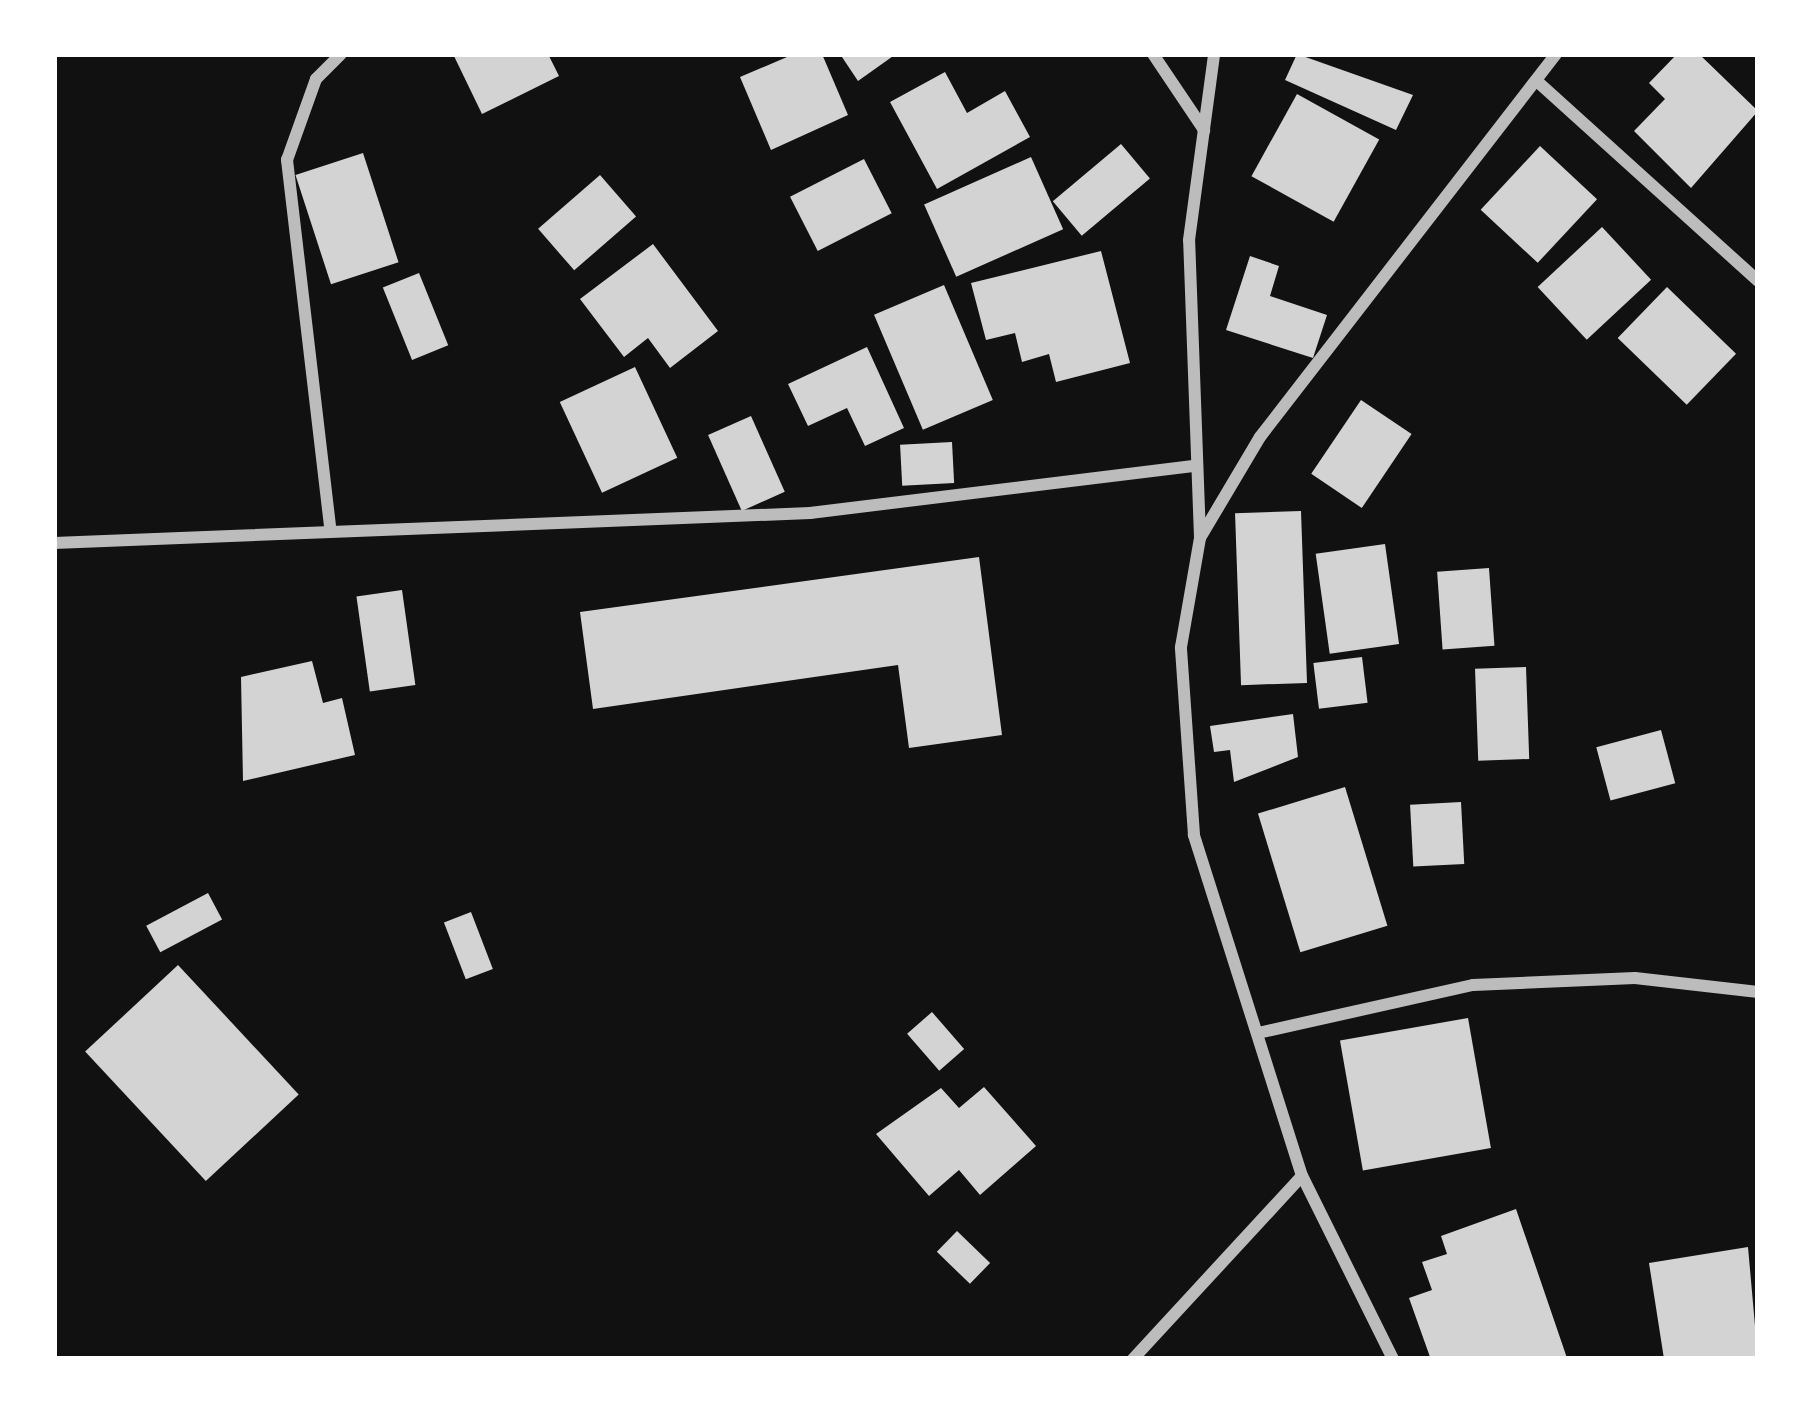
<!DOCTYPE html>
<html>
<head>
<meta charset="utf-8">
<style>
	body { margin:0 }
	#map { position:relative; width:1812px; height:1413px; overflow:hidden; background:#111; font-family:Bitter,serif }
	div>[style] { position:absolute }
	.building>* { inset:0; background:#d3d3d3; transform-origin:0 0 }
	.minor>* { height:12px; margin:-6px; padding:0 6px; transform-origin:6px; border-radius:6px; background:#bcbcbc }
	span { translate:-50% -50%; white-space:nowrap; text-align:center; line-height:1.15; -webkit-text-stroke:12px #fff; paint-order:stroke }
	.frame { position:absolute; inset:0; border:57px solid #fff; pointer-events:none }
</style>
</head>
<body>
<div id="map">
	<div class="building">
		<div style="clip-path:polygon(453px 54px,548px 54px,559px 76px,482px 114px)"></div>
		<div style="clip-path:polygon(794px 54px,822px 54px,848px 115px,771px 150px,740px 77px)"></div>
		<div style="clip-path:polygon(840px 54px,896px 54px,858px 81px)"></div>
		<div style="clip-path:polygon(1297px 54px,1413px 95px,1396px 130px,1285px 80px)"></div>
		<div style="clip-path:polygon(1677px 54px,1699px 54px,1758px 111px,1691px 188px,1634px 131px,1665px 99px,1649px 83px)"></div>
		<div style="clip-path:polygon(945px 72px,967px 113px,1005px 91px,1030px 137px,937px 189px,890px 102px)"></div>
		<div style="left:1297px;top:94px;width:94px;height:94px;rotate:29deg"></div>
		<div style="left:1121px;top:144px;width:45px;height:89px;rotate:50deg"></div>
		<div style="left:1540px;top:146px;width:78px;height:87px;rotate:43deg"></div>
		<div style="left:363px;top:153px;width:115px;height:71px;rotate:72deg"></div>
		<div style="left:1031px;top:157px;width:79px;height:117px;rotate:66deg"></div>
		<div style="left:864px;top:159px;width:61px;height:83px;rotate:63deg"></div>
		<div style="left:600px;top:175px;width:55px;height:82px;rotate:49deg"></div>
		<div style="left:1602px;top:227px;width:72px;height:88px;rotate:47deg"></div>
		<div style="clip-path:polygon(653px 244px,718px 331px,670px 368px,648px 338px,624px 357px,580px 299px)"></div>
		<div style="clip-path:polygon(1101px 251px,1130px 363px,1056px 382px,1049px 354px,1022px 362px,1015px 333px,986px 340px,971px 283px)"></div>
		<div style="clip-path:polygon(1250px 256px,1279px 266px,1270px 296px,1327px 315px,1313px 358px,1226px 330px)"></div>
		<div style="left:419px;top:273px;width:78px;height:39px;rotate:68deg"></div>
		<div style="left:944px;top:285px;width:125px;height:76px;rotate:67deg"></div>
		<div style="left:1667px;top:287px;width:96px;height:71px;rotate:44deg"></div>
		<div style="clip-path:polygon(867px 347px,904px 428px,865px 446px,847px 408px,808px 426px,788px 384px)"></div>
		<div style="left:635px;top:367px;width:100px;height:83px;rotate:65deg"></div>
		<div style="left:1361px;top:400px;width:61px;height:89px;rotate:34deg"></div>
		<div style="left:751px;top:416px;width:83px;height:47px;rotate:66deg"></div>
		<div style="left:952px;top:442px;width:41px;height:52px;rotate:87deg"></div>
		<div style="left:1301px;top:511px;width:172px;height:66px;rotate:88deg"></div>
		<div style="left:1385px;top:544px;width:101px;height:70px;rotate:82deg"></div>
		<div style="clip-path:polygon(979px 557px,1002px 735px,909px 748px,898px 665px,593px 709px,580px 612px)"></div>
		<div style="left:1489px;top:568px;width:78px;height:52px;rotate:86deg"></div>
		<div style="left:402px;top:590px;width:96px;height:46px;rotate:82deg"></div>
		<div style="left:1362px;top:657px;width:46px;height:49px;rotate:83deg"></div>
		<div style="clip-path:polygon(312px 661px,323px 703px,342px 698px,355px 755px,243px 781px,241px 677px)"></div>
		<div style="left:1526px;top:667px;width:92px;height:51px;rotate:88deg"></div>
		<div style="clip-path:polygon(1293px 714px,1298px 757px,1234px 782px,1230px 750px,1214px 752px,1210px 726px)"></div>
		<div style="left:1661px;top:730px;width:55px;height:67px;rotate:75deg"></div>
		<div style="left:1345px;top:787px;width:145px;height:91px;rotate:73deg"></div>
		<div style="left:1461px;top:802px;width:62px;height:51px;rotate:87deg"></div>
		<div style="left:208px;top:893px;width:30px;height:70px;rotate:62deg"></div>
		<div style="left:471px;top:912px;width:61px;height:29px;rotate:69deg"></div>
		<div style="left:178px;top:965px;width:177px;height:127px;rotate:47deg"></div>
		<div style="left:932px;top:1012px;width:49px;height:33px;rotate:49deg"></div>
		<div style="left:1468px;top:1018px;width:132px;height:130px;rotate:80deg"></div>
		<div style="clip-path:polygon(984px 1087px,1036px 1146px,980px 1195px,959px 1170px,929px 1196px,876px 1134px,941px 1088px,959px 1108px)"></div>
		<div style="clip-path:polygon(1516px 1209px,1567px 1358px,1430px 1357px,1409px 1298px,1432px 1290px,1422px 1262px,1447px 1254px,1441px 1236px)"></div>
		<div style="left:957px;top:1231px;width:46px;height:29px;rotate:44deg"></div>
		<div style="clip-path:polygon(1748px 1247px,1758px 1359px,1664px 1359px,1649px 1263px)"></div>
	</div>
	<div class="minor">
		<div style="left:1153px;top:54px;width:92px;rotate:56.1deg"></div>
		<div style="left:1539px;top:83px;width:295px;rotate:42.1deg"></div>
		<div style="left:330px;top:526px;width:369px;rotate:-96.7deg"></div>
		<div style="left:287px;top:160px;width:86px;rotate:-70.3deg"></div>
		<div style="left:316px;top:79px;width:35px;rotate:-45deg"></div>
		<div style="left:1200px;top:537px;width:297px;rotate:-92.1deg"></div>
		<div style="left:1189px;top:240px;width:188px;rotate:-82.3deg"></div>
		<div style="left:54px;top:543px;width:757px;rotate:-2.27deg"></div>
		<div style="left:810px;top:513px;width:386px;rotate:-7deg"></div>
		<div style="left:1258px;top:1033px;width:220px;rotate:-12.6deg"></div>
		<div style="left:1473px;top:985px;width:162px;rotate:-2.5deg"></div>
		<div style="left:1635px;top:978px;width:124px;rotate:6.5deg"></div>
		<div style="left:1133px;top:1359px;width:249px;rotate:-47.3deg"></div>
		<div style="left:1393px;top:1359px;width:204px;rotate:-116.4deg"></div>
		<div style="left:1302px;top:1176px;width:358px;rotate:-107.6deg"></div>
		<div style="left:1194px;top:835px;width:188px;rotate:-94deg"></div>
		<div style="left:1181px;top:647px;width:111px;rotate:-80.1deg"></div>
		<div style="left:1200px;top:538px;width:117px;rotate:-59.3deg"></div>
		<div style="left:1260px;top:437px;width:484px;rotate:-52.3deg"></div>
	</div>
	<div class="frame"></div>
</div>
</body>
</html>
